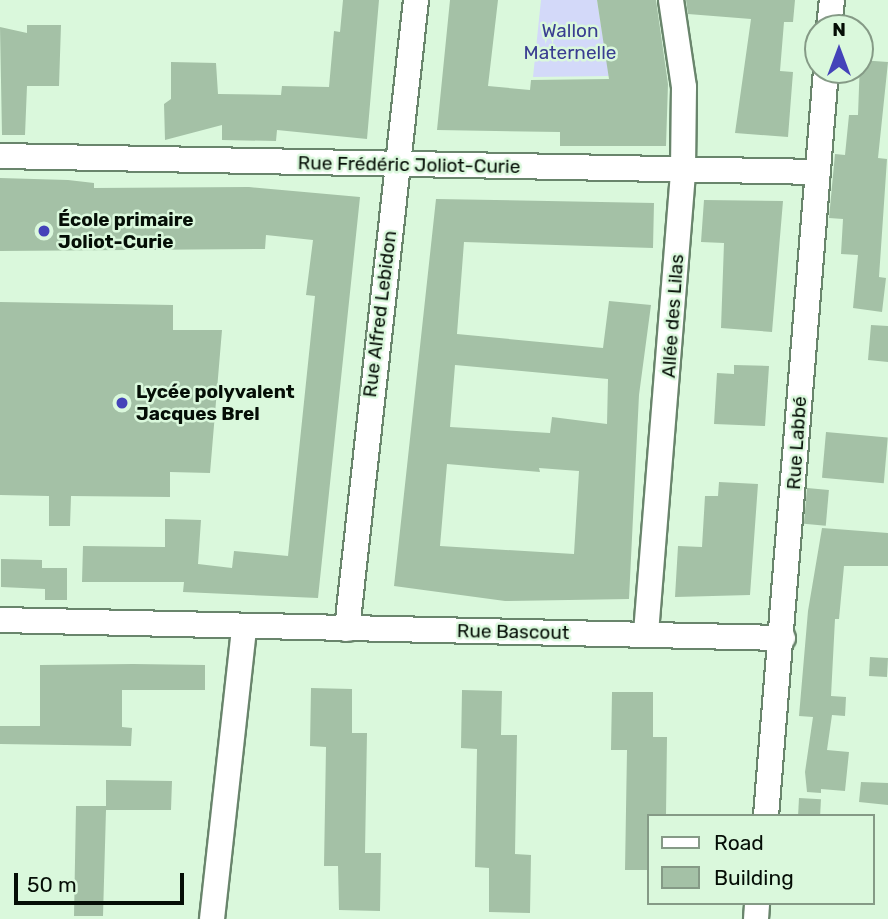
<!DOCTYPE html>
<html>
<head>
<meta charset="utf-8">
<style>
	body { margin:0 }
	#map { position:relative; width:888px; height:919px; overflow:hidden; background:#daf8dc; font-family:Rubik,sans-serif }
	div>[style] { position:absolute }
	.green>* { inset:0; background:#d3d9f9 }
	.building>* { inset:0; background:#a4c1a6; transform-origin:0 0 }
	.roads { filter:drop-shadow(2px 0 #69856c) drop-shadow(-2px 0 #69856c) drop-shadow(0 2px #69856c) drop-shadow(0 -2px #69856c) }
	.street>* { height:24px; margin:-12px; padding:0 12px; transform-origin:12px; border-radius:12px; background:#fff }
	.dots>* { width:19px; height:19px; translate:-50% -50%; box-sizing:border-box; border:4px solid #daf8dc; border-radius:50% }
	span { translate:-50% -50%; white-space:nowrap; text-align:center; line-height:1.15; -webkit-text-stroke:5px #daf8dc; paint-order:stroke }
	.park-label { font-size:19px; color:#393d91 }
	.street-label { font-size:19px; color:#050e06 }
	.poi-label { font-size:19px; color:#050e06; font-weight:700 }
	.left { translate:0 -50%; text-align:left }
	.legend { position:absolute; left:647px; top:814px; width:228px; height:91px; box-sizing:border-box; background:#daf8dc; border:2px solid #859a86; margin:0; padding:9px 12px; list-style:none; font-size:21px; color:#050e06 }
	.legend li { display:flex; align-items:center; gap:14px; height:35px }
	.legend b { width:35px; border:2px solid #859a86 }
	.north { position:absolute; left:804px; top:14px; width:70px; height:70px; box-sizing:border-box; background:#daf8dc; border:2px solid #859a86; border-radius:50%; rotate:0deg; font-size:19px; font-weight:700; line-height:28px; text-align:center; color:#050e06 }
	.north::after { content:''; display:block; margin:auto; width:24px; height:32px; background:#4443b9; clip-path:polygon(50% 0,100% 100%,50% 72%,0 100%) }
	.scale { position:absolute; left:14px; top:873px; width:170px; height:32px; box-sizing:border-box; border:4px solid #050e06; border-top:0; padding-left:9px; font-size:21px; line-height:24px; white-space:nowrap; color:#050e06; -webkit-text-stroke:5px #daf8dc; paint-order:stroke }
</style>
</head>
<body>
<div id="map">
	<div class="green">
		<div style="clip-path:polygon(541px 0,597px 0,609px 76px,533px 77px)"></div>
	</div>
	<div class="building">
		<div style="clip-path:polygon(343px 0,379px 0,367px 139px,277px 130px,276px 141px,222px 140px,222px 125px,165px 140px,164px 104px,171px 99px,171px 62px,216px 63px,218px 94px,281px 95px,282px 86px,329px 87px,334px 31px,340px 32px)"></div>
		<div style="clip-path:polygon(450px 0,498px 0,488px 86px,530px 90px,531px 80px,609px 79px,597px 0,656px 0,668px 84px,666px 146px,560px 146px,560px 132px,437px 130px)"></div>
		<div style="clip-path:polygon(686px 0,795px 0,793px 22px,784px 22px,780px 71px,793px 72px,788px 137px,735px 133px,751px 19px,688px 14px)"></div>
		<div style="clip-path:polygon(27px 25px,61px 25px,59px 86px,27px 86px,25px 135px,2px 135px,0 27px,27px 33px)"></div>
		<div style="clip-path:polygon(860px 60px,888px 62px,878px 158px,887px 159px,879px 277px,886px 278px,882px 312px,853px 308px,858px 255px,841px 254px,843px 219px,829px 218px,835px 154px,845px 155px,849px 115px,858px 115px)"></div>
		<div style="clip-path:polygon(0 178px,68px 180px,94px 183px,94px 188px,249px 187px,360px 197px,318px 598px,183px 592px,184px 582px,82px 582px,83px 546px,165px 547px,165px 519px,201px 520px,198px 564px,232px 568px,234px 551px,288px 556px,315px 296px,306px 295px,313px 240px,266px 235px,265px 249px,0 251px)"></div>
		<div style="clip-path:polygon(evenodd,436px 199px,654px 203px,653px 248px,464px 242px,457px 334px,603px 348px,609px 301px,651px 305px,639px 395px,629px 599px,505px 601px,394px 586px,436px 199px,455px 365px,608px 379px,607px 424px,552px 417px,550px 433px,450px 427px,455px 365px,436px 199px,447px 464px,540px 472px,539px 468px,579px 471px,574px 554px,440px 546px,447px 464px)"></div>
		<div style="clip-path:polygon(704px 200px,783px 201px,772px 332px,721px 328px,724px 243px,701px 242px)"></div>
		<div style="clip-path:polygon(0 302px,173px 305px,173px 330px,222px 330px,210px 473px,170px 472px,170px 497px,71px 496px,70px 526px,49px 526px,49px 496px,0 495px)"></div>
		<div style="clip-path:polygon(871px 325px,888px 326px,888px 362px,868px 360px)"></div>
		<div style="clip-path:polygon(734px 365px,769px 366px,765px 426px,714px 424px,717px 373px,734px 374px)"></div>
		<div style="left:826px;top:432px;width:62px;height:46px;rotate:5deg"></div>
		<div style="clip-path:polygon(719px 482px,758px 484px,750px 595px,675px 597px,678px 546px,702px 547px,705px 496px,718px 496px)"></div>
		<div style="left:807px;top:488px;width:22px;height:36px;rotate:5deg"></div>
		<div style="clip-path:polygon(822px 528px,888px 533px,888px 566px,844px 566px,839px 619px,835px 619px,831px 696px,846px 697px,845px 716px,832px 715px,827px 750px,849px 752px,845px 791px,821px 789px,821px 793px,807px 792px,805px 772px,813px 717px,799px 716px,808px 611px)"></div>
		<div style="clip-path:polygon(1px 559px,42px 560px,42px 568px,67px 568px,67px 600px,45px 600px,45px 589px,1px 587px)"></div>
		<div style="left:870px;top:657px;width:18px;height:19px;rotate:3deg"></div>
		<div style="clip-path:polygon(133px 664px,205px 665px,205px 690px,122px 690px,122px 727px,132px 728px,131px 746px,0 744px,0 726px,40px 726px,40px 665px)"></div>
		<div style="clip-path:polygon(311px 688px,352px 689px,352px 733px,367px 733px,365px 853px,381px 853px,380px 911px,339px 910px,338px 866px,324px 866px,326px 747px,310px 746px)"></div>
		<div style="clip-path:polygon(462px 690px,502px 691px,501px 735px,517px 735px,515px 854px,531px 855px,530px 913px,489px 912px,489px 868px,475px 867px,477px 749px,461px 748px)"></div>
		<div style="clip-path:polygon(612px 692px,653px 692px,653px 737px,667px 737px,666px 816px,648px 816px,648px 870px,625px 870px,627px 750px,611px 750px)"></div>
		<div style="clip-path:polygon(106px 780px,172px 781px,171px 810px,106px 810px,103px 916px,74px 916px,76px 806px,106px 806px)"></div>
		<div style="clip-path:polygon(861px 782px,888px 783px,888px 805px,859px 802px)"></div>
		<div style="left:799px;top:798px;width:22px;height:18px;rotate:3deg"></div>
	</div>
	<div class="roads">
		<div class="street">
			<div style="left:829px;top:28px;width:28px;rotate:-84deg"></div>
			<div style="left:0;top:156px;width:818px;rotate:1.12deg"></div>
			<div style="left:0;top:620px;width:783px;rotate:1.32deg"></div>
			<div style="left:347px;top:629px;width:633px;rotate:-83.74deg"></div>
			<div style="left:646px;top:633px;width:465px;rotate:-85.4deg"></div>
			<div style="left:683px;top:169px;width:82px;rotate:-89.3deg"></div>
			<div style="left:684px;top:87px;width:88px;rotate:-98.5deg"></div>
			<div style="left:766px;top:816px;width:748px;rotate:-85.4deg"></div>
			<div style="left:212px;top:919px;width:293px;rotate:-83.7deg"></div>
			<div style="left:756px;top:919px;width:16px;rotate:-86deg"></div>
		</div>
	</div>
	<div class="dots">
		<div style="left:44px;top:231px;background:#4443b9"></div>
		<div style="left:122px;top:403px;background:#4443b9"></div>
	</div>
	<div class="park-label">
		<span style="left:570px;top:42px">Wallon<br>Maternelle</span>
	</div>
	<div class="street-label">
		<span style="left:409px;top:165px;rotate:1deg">Rue Frédéric Joliot-Curie</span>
		<span style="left:380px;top:314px;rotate:-83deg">Rue Alfred Lebidon</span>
		<span style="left:673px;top:316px;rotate:-86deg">Allée des Lilas</span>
		<span style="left:797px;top:443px;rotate:-86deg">Rue Labbé</span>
		<span style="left:513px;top:632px;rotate:1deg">Rue Bascout</span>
	</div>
	<div class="poi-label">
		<span class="left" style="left:58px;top:231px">École primaire<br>Joliot-Curie</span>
		<span class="left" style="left:136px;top:403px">Lycée polyvalent<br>Jacques Brel</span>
	</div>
	<ul class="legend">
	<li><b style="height:9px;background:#fff"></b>Road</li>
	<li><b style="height:19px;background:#a4c1a6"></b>Building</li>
	</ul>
	<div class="north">N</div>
	<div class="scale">50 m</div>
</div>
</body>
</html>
